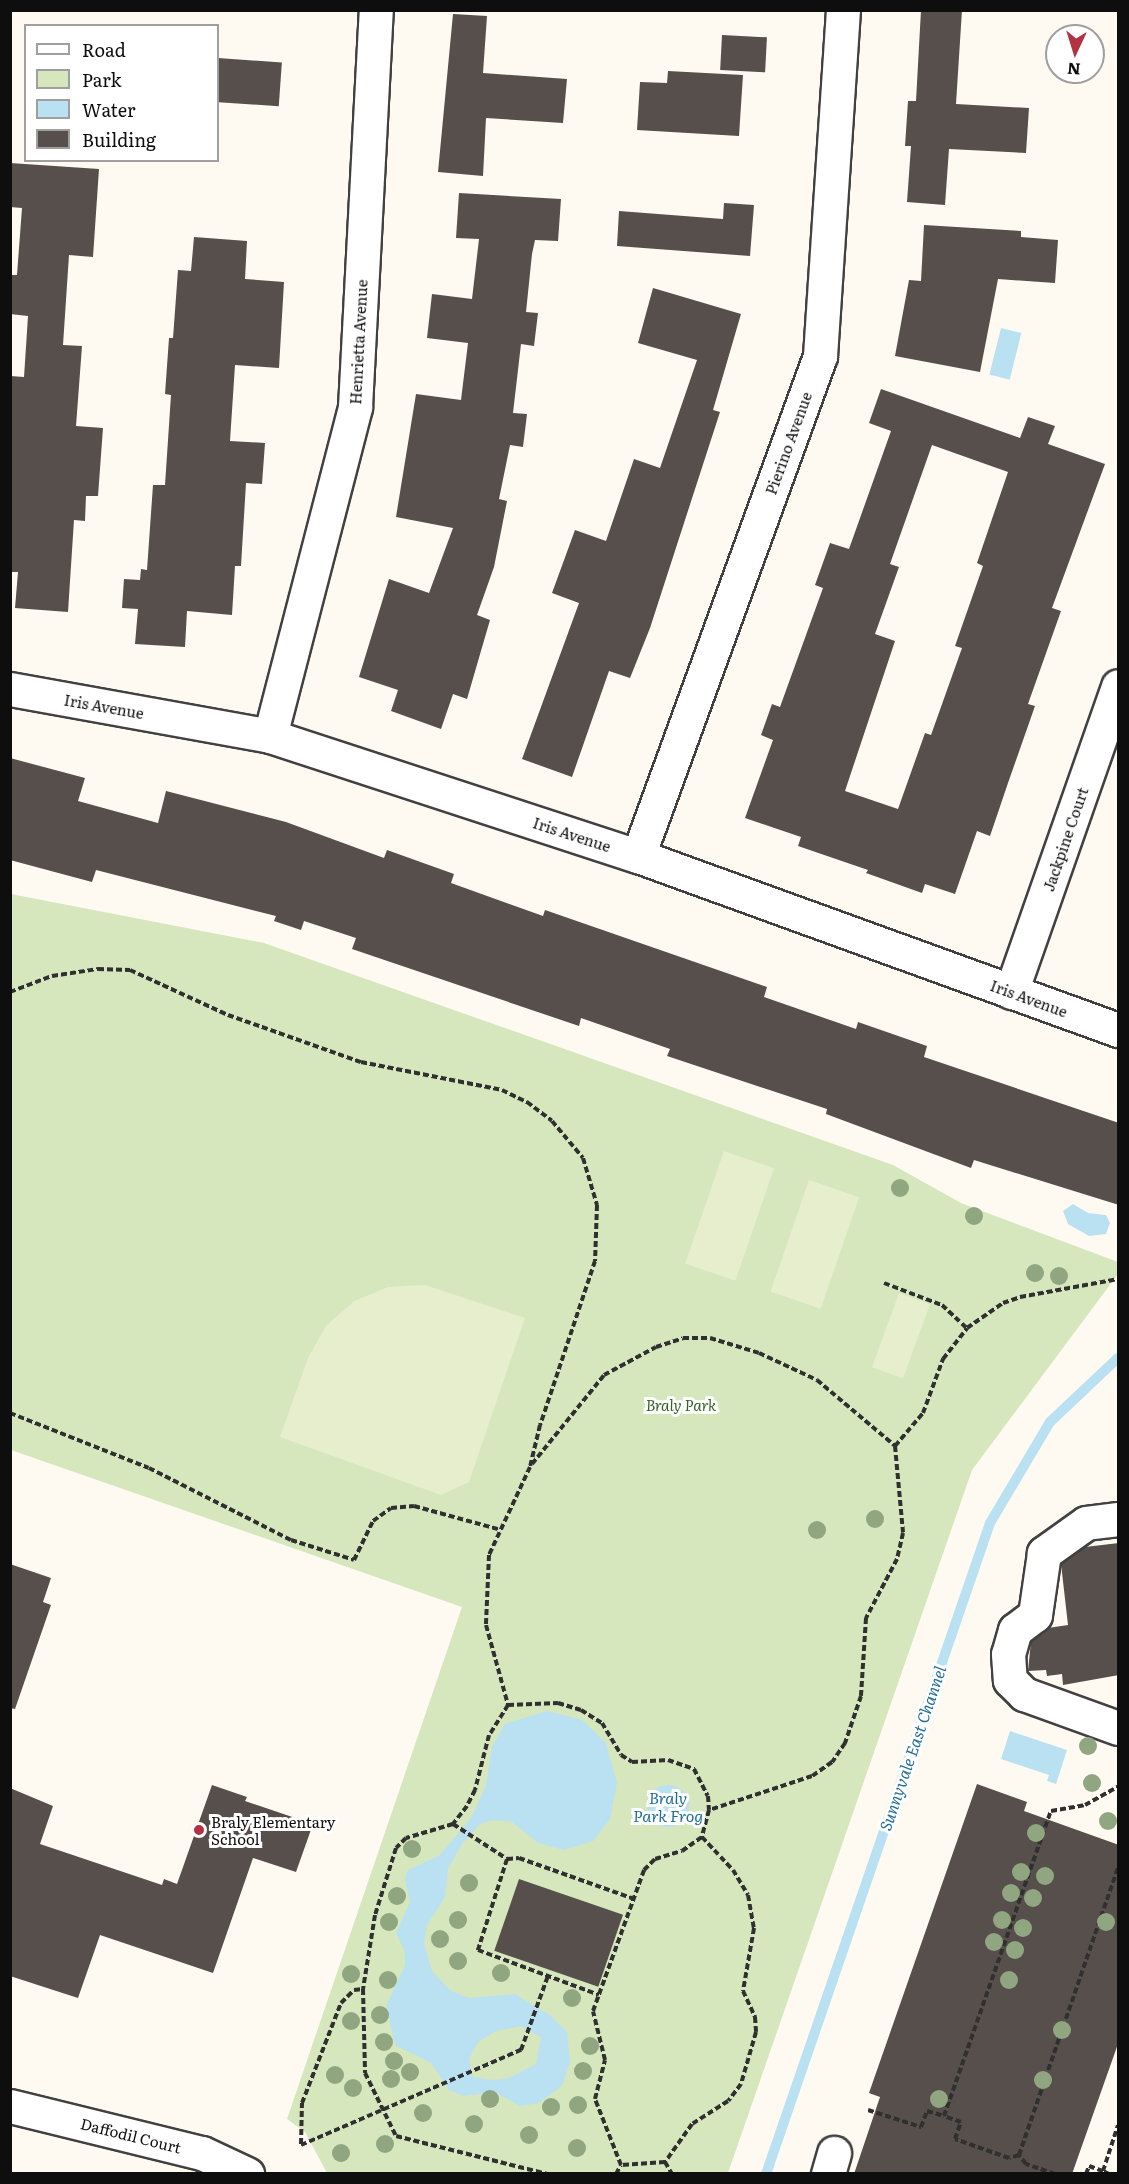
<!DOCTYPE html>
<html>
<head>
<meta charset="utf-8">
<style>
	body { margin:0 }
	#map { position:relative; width:1129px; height:2184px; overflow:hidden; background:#fefaf1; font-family:Literata,serif }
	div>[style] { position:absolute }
	.green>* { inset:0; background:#d6e6bd }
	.pitch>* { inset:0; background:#e6eece; transform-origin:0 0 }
	.water>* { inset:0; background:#bae1f1; transform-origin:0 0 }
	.round { border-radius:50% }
	.stream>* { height:10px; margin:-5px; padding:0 5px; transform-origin:5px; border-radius:5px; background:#bae1f1 }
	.building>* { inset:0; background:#564f4c; transform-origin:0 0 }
	.path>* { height:4px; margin-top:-2px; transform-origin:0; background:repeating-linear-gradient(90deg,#303030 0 6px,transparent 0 9px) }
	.roads { filter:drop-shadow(2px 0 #414141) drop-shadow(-2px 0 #414141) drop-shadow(0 2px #414141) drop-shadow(0 -2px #414141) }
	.minor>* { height:33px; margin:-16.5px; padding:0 16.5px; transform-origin:16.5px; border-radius:16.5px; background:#fff }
	.trees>* { width:18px; height:18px; margin:-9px; border-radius:50%; background:#90a680 }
	.dots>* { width:16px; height:16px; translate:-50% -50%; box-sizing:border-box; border:3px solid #fff; border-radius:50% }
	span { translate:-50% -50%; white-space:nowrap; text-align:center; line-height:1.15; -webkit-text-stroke:6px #fff; paint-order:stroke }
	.street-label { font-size:15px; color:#0e0e0e }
	.park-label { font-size:15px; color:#366124; font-style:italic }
	.poi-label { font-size:15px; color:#0e0e0e }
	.left { translate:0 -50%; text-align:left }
	.water-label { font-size:16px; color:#226e96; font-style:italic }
	.frame { position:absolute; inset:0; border:12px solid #0e0e0e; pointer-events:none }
	.legend { position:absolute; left:24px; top:24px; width:195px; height:138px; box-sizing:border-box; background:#fff; border:2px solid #9f9f9f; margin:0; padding:8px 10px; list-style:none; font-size:18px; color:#0e0e0e }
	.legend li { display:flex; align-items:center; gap:12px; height:30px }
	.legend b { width:30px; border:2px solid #9f9f9f }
	.north { position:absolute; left:1045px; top:24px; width:60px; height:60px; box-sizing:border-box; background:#fff; border:2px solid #9f9f9f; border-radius:50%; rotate:184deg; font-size:16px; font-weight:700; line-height:24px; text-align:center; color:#0e0e0e }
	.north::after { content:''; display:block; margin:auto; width:21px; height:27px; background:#b23244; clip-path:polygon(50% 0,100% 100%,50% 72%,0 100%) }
</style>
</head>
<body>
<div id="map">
	<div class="green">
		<div style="clip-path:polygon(11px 894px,264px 943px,893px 1165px,961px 1203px,1118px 1262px,1118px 1274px,972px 1470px,728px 2173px,327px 2173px,305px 2132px,287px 2119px,462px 1607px,11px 1450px)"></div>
	</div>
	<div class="pitch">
		<div style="left:724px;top:1151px;width:53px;height:119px;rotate:19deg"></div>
		<div style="left:809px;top:1180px;width:53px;height:118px;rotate:19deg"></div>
		<div style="clip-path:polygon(425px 1285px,525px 1318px,469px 1482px,441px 1495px,280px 1437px,308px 1358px,326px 1326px,354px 1301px,388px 1287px)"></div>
		<div style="left:899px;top:1293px;width:33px;height:79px;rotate:20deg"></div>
	</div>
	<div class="water">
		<div style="left:1001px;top:328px;width:21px;height:48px;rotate:14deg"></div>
		<div style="clip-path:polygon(1073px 1204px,1088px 1213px,1106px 1215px,1110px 1223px,1106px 1234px,1089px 1236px,1068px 1224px,1063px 1211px)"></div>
		<div style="clip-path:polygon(evenodd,547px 1711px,582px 1720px,606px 1743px,617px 1783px,610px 1819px,593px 1841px,564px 1850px,538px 1843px,512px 1822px,492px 1820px,479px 1825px,462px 1844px,448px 1869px,445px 1897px,427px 1925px,424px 1943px,432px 1971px,451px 1991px,469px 1998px,515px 1994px,551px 2016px,567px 2032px,570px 2062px,562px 2086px,539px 2103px,520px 2106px,494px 2092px,464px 2096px,449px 2090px,431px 2063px,395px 2045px,386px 2006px,405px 1965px,405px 1952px,396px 1933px,410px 1902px,405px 1878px,408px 1870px,440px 1855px,471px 1818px,486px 1785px,492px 1747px,505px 1724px,547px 1711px,521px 2026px,541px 2037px,536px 2064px,509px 2078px,492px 2080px,473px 2077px,469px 2059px,478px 2042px,496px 2031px,521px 2026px)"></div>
		<div style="clip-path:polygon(1010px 1731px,1067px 1750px,1056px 1784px,1047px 1781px,1049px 1775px,1001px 1759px)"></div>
		<div class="round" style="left:647px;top:1785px;width:42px;height:42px"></div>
	</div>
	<div class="stream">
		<div style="left:766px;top:2174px;width:688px;rotate:-71.01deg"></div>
		<div style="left:990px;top:1523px;width:117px;rotate:-59.3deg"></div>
		<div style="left:1050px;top:1422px;width:93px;rotate:-43.3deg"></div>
	</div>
	<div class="building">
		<div style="clip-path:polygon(921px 10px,962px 10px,956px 104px,1029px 108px,1026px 153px,949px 149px,945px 205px,907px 202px,911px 146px,905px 146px,908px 101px,916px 101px)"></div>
		<div style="clip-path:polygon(453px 14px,487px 16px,483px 73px,567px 79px,563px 123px,486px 118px,483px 176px,438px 172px)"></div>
		<div style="left:722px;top:35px;width:45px;height:35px;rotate:3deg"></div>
		<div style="left:218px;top:58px;width:64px;height:44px;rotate:4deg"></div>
		<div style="clip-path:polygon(668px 71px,743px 75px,739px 136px,637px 130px,640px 82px,667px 83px)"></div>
		<div style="clip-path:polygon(10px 163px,99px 169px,93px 257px,69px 255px,63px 345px,82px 346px,76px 426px,103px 428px,98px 496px,86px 496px,85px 521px,74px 520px,68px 612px,15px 608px,18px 572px,10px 572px,10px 376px,24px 377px,28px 316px,10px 314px,10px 275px,17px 275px,22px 208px,10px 207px)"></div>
		<div style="clip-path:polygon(459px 193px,561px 199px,558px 241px,535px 240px,532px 254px,526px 312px,538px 313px,534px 346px,521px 344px,513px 413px,527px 414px,523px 447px,510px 445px,499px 499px,507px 501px,494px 567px,477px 615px,490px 620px,467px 699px,453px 694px,441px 729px,391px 711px,398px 690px,359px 677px,389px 579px,429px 593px,453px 528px,396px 517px,416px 394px,461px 400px,468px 343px,427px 338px,432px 294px,472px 299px,479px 239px,456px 238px)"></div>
		<div style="clip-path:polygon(724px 203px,754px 205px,750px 256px,617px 246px,619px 211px,723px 219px)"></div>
		<div style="clip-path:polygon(924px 225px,1021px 231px,1021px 237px,1058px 240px,1055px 283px,998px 279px,980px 372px,895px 356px,909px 280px,921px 281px)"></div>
		<div style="clip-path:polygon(194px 237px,247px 241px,245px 279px,284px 282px,279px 368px,235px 365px,230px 441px,265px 443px,262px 484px,246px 483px,241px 566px,235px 566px,232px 615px,187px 611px,185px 647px,135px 644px,138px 609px,122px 608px,124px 579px,140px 580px,141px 569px,147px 570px,153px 485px,165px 485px,171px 395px,165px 394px,169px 338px,173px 338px,178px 270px,191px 271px)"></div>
		<div style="clip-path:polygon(653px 288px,741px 314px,713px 410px,720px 412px,650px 628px,630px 678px,609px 671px,572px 777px,522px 759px,579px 603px,552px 593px,575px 530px,606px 541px,634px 459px,660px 468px,697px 360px,638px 343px)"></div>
		<div style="clip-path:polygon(evenodd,881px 389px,1020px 438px,1028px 417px,1055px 426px,1048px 444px,1105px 464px,1052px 608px,1061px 611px,1028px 704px,1035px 706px,1008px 783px,990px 836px,977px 831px,955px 894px,925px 884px,922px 893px,866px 873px,868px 870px,798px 846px,801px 837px,745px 818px,773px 740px,761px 735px,772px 704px,780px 707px,823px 588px,815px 585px,830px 543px,849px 549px,891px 431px,869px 423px,881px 389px,932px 445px,1008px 472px,977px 563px,983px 566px,955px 646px,962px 648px,931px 735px,925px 733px,898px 809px,845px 791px,895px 641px,875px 634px,899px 567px,890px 564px,932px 445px)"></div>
		<div style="clip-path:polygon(10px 758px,85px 778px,78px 801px,158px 823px,166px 791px,286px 822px,384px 858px,387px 850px,454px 874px,451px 883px,543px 916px,545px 910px,767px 987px,764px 997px,856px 1029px,858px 1022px,927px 1046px,924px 1057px,1119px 1123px,1119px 1205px,974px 1160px,971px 1168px,826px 1114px,827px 1109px,667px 1056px,670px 1049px,581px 1018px,579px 1026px,352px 949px,356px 938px,304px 921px,301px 930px,274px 921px,276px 916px,96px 870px,92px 882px,10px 860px)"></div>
		<div style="clip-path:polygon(1119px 1543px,1119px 1675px,1063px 1685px,1062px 1674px,1047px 1676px,1046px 1670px,1028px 1671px,1031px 1641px,1048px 1628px,1068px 1625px,1061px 1564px,1085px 1547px)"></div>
		<div style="clip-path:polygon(10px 1564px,51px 1578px,43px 1602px,51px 1605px,15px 1709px,10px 1708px)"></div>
		<div style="clip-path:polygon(977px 1784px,1027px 1802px,1024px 1811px,1119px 1845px,1119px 2041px,1072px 2174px,854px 2174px,880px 2097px,869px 2093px)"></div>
		<div style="clip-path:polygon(212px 1785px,247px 1797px,245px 1801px,313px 1824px,296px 1872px,253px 1858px,213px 1973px,100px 1935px,78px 1998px,10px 1976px,10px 1788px,53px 1806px,40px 1844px,162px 1885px,164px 1879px,177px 1884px)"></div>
		<div style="left:519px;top:1879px;width:110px;height:76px;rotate:19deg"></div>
	</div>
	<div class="path">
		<div style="left:10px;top:992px;width:45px;rotate:-20.9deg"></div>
		<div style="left:52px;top:976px;width:47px;rotate:-8.7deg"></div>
		<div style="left:98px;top:969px;width:32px;rotate:2deg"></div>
		<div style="left:130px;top:970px;width:108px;rotate:24.7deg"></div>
		<div style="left:228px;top:1015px;width:141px;rotate:19.5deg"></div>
		<div style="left:361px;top:1062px;width:144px;rotate:11.2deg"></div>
		<div style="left:502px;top:1090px;width:28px;rotate:26deg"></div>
		<div style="left:527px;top:1102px;width:31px;rotate:37deg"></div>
		<div style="left:552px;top:1121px;width:48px;rotate:50deg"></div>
		<div style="left:583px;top:1158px;width:49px;rotate:73.4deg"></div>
		<div style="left:597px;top:1205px;width:56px;rotate:92deg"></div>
		<div style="left:595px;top:1261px;width:173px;rotate:108.5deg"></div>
		<div style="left:540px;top:1425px;width:43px;rotate:103.4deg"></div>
		<div style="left:530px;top:1467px;width:97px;rotate:115deg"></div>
		<div style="left:489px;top:1555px;width:70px;rotate:92.5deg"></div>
		<div style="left:486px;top:1625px;width:83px;rotate:74.6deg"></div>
		<div style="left:508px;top:1705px;width:36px;rotate:122deg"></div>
		<div style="left:489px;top:1735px;width:57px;rotate:104.3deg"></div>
		<div style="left:475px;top:1790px;width:18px;rotate:117deg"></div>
		<div style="left:467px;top:1806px;width:23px;rotate:128deg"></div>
		<div style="left:453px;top:1824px;width:49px;rotate:163.4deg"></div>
		<div style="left:406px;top:1838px;width:14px;rotate:135deg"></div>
		<div style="left:396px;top:1848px;width:70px;rotate:107.4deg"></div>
		<div style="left:375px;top:1915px;width:75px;rotate:99.2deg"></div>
		<div style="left:363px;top:1989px;width:84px;rotate:88.6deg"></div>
		<div style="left:365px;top:2073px;width:70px;rotate:63.8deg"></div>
		<div style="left:396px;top:2136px;width:156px;rotate:14.1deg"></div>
		<div style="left:884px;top:1283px;width:62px;rotate:20.8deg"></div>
		<div style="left:942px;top:1305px;width:34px;rotate:43deg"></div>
		<div style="left:10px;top:1413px;width:149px;rotate:21.6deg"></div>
		<div style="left:149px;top:1468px;width:159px;rotate:26.9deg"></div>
		<div style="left:291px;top:1540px;width:66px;rotate:17.6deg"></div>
		<div style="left:354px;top:1560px;width:43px;rotate:-64deg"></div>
		<div style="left:373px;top:1521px;width:22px;rotate:-36deg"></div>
		<div style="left:391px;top:1508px;width:23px;rotate:-5deg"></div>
		<div style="left:414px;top:1506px;width:90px;rotate:15.4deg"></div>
		<div style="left:895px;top:1446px;width:43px;rotate:-49.7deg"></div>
		<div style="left:923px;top:1413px;width:58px;rotate:-69.7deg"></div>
		<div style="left:943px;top:1359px;width:39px;rotate:-52deg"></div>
		<div style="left:967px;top:1328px;width:44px;rotate:-34.8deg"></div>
		<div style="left:1003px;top:1303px;width:18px;rotate:-19deg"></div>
		<div style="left:1020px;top:1297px;width:100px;rotate:-10.4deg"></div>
		<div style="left:532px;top:1464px;width:114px;rotate:-51deg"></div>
		<div style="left:604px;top:1375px;width:59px;rotate:-28.3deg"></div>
		<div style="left:656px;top:1347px;width:28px;rotate:-18deg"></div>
		<div style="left:683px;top:1338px;width:27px"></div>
		<div style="left:710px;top:1338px;width:51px;rotate:17deg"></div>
		<div style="left:759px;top:1353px;width:64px;rotate:25deg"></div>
		<div style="left:817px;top:1380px;width:102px;rotate:40.2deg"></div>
		<div style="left:895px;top:1446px;width:87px;rotate:84.7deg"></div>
		<div style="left:903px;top:1533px;width:27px;rotate:103deg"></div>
		<div style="left:897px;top:1559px;width:67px;rotate:117.7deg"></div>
		<div style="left:866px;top:1618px;width:78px;rotate:93.7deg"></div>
		<div style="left:861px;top:1696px;width:50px;rotate:108.8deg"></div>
		<div style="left:845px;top:1743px;width:23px;rotate:124deg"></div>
		<div style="left:832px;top:1762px;width:24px;rotate:145deg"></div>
		<div style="left:812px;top:1776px;width:108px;rotate:161.7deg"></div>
		<div style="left:508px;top:1705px;width:50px;rotate:-2.3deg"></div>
		<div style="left:558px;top:1703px;width:24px;rotate:17deg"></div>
		<div style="left:581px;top:1710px;width:25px;rotate:32deg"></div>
		<div style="left:602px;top:1723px;width:37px;rotate:59deg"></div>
		<div style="left:621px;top:1755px;width:13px;rotate:32deg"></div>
		<div style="left:632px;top:1762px;width:36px;rotate:-3deg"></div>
		<div style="left:668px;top:1760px;width:28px;rotate:19deg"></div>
		<div style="left:694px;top:1769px;width:30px;rotate:63deg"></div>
		<div style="left:708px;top:1796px;width:14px;rotate:86deg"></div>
		<div style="left:709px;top:1810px;width:28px;rotate:105deg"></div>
		<div style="left:702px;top:1837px;width:45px;rotate:46.8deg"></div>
		<div style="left:733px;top:1870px;width:29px;rotate:59deg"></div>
		<div style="left:748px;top:1895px;width:34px;rotate:80deg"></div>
		<div style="left:754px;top:1928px;width:64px;rotate:99.9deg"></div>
		<div style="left:743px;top:1991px;width:29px;rotate:65deg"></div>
		<div style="left:755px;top:2017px;width:15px;rotate:86deg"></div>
		<div style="left:756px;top:2032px;width:54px;rotate:106.1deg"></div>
		<div style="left:741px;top:2084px;width:21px;rotate:127deg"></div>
		<div style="left:728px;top:2101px;width:43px;rotate:147.4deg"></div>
		<div style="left:692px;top:2124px;width:47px;rotate:125.4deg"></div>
		<div style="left:665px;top:2162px;width:44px;rotate:176.1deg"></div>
		<div style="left:453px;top:1824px;width:64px;rotate:32.9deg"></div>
		<div style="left:507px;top:1859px;width:12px;rotate:-5deg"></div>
		<div style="left:519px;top:1858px;width:122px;rotate:19.6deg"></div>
		<div style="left:507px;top:1859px;width:96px;rotate:107.7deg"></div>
		<div style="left:478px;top:1950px;width:129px;rotate:20.4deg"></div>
		<div style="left:868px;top:2110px;width:56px;rotate:17.8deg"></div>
		<div style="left:921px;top:2127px;width:17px;rotate:-69deg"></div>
		<div style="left:927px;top:2111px;width:18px;rotate:16deg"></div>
		<div style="left:301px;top:2144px;width:41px;rotate:-88.6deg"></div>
		<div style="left:302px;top:2103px;width:107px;rotate:-68.7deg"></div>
		<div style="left:341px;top:2003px;width:18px;rotate:-45deg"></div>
		<div style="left:354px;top:1990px;width:9px;rotate:-6deg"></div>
		<div style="left:301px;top:2145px;width:240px;rotate:-23.4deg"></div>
		<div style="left:521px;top:2050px;width:79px;rotate:-70deg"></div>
		<div style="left:1019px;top:2155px;width:10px;rotate:163deg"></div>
		<div style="left:1009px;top:2158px;width:57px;rotate:-160.6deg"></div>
		<div style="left:955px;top:2139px;width:18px;rotate:-71deg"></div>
		<div style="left:961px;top:2122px;width:18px;rotate:-161deg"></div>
		<div style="left:944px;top:2116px;width:323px;rotate:-70.7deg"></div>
		<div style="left:1051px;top:1811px;width:35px;rotate:-10deg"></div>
		<div style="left:1085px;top:1805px;width:38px;rotate:-29deg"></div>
		<div style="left:665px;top:2162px;width:14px;rotate:60deg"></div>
		<div style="left:621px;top:2165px;width:71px;rotate:-111.5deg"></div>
		<div style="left:595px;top:2099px;width:40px;rotate:-75.6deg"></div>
		<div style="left:605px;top:2060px;width:50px;rotate:-103.8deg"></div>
		<div style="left:593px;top:2011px;width:150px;rotate:-70.1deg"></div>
		<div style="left:644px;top:1870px;width:16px;rotate:-45deg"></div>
		<div style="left:655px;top:1859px;width:28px;rotate:-17deg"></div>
		<div style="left:682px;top:1851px;width:24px;rotate:-35deg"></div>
		<div style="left:616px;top:2174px;width:10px;rotate:-61deg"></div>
		<div style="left:1055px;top:2174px;width:31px;rotate:-161deg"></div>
		<div style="left:1026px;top:2164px;width:11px;rotate:-128deg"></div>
		<div style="left:1019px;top:2155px;width:304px;rotate:-71deg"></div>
		<div style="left:1086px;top:2174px;width:9px;rotate:-69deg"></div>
		<div style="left:1089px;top:2166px;width:15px;rotate:20deg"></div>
		<div style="left:1109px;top:2174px;width:7px;rotate:-153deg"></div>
		<div style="left:1103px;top:2171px;width:48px;rotate:-71.9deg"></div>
	</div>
	<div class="roads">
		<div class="minor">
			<div style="left:10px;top:689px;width:264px;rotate:10.2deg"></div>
			<div style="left:270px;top:736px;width:387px;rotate:18.1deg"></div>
			<div style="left:638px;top:856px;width:511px;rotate:19.93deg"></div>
			<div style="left:270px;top:736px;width:340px;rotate:-75.5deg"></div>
			<div style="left:355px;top:407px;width:398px;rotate:-87deg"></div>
			<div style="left:638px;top:856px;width:532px;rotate:-70deg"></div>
			<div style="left:820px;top:356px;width:347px;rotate:-86.2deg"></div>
			<div style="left:1011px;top:992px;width:324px;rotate:-70.7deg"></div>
			<div style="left:1118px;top:1519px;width:32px;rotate:173deg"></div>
			<div style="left:1086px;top:1523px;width:52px;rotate:144.5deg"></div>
			<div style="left:1044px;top:1553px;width:63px;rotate:98.3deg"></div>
			<div style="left:1035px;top:1615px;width:25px;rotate:143deg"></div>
			<div style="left:1015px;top:1630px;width:25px;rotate:106deg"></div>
			<div style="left:1008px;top:1654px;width:26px;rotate:86deg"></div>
			<div style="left:1010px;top:1680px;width:20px;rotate:45deg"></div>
			<div style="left:1024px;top:1694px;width:100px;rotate:19.9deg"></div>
			<div style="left:10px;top:2106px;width:198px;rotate:13.8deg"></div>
			<div style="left:202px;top:2153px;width:50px;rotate:25deg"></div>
			<div style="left:828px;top:2174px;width:22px;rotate:-74deg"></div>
		</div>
	</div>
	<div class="trees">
		<div style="left:900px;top:1188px"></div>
		<div style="left:974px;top:1216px"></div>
		<div style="left:1035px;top:1273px"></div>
		<div style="left:1059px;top:1276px"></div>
		<div style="left:875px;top:1519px"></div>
		<div style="left:817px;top:1530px"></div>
		<div style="left:1088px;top:1746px"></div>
		<div style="left:1092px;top:1783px"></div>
		<div style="left:1108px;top:1821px"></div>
		<div style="left:1036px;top:1833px"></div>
		<div style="left:412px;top:1849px"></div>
		<div style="left:1021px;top:1872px"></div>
		<div style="left:1045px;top:1876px"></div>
		<div style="left:469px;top:1883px"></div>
		<div style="left:1011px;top:1893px"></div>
		<div style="left:397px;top:1896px"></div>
		<div style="left:1033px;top:1898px"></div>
		<div style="left:458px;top:1920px"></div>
		<div style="left:1002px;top:1920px"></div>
		<div style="left:389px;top:1922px"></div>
		<div style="left:1106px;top:1922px"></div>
		<div style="left:1023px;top:1928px"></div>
		<div style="left:440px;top:1939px"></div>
		<div style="left:994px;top:1942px"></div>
		<div style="left:1015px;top:1950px"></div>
		<div style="left:458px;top:1961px"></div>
		<div style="left:501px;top:1973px"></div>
		<div style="left:351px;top:1974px"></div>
		<div style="left:388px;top:1980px"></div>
		<div style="left:1009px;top:1980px"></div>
		<div style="left:572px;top:1998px"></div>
		<div style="left:380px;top:2015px"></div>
		<div style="left:351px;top:2021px"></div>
		<div style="left:1062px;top:2030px"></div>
		<div style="left:384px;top:2042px"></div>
		<div style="left:590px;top:2046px"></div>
		<div style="left:394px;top:2061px"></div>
		<div style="left:583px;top:2071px"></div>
		<div style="left:410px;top:2072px"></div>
		<div style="left:335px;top:2075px"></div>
		<div style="left:391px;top:2079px"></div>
		<div style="left:1043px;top:2080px"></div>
		<div style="left:353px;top:2088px"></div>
		<div style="left:490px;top:2099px"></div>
		<div style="left:939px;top:2099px"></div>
		<div style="left:578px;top:2105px"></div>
		<div style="left:551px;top:2107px"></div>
		<div style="left:423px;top:2113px"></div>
		<div style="left:474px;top:2124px"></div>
		<div style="left:529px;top:2135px"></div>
		<div style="left:385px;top:2144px"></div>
		<div style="left:577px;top:2148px"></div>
		<div style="left:341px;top:2153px"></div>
	</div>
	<div class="dots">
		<div style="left:199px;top:1830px;background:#b23244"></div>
	</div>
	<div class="street-label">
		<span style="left:358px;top:342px;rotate:-87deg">Henrietta Avenue</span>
		<span style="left:788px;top:443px;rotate:-70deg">Pierino Avenue</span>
		<span style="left:104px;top:706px;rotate:10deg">Iris Avenue</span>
		<span style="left:572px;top:834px;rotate:18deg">Iris Avenue</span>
		<span style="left:1065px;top:839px;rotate:-71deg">Jackpine Court</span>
		<span style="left:1029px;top:998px;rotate:20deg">Iris Avenue</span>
		<span style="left:131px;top:2135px;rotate:14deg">Daffodil Court</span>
	</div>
	<div class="park-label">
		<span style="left:681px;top:1405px">Braly Park</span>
	</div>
	<div class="poi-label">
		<span class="left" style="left:211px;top:1830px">Braly Elementary<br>School</span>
	</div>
	<div class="water-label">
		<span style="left:912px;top:1748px;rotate:-71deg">Sunnyvale East Channel</span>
		<span style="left:668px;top:1806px">Braly<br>Park Frog</span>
	</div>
	<div class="frame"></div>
	<ul class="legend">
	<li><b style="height:8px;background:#fff"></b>Road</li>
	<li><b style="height:16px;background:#d6e6bd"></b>Park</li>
	<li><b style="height:16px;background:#bae1f1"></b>Water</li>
	<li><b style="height:16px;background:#564f4c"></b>Building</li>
	</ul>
	<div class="north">N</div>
</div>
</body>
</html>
